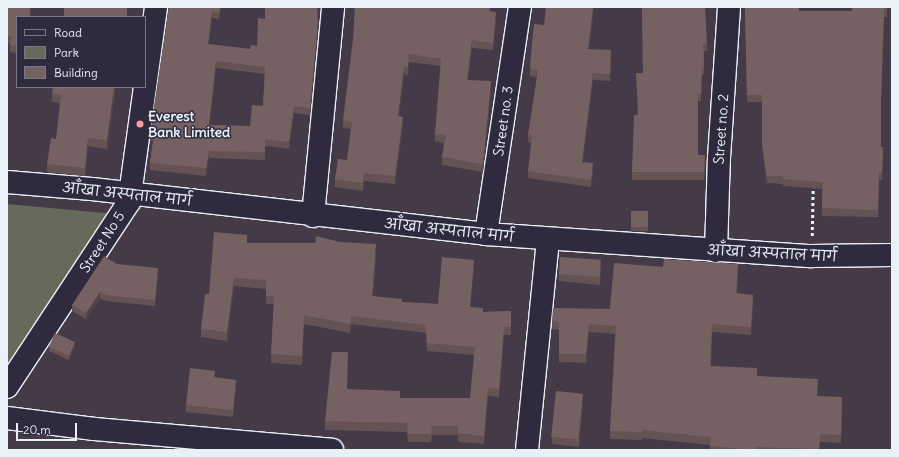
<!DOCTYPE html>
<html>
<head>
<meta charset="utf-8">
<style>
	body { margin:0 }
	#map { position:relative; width:899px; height:457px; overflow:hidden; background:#443a48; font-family:Delius,"Playpen Sans Deva",sans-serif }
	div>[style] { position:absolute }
	.green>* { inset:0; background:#67695b }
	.path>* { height:2.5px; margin-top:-1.25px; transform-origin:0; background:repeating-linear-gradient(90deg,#e8f1f8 0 3px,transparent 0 6px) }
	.roads { filter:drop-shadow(1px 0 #e8f1f8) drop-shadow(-1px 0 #e8f1f8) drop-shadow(0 1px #e8f1f8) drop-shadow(0 -1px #e8f1f8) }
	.street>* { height:22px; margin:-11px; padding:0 11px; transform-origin:11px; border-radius:11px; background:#2f2a3d }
	.wall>* { inset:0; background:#655354; transform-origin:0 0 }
	.shaded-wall>* { inset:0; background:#524445; transform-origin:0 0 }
	.building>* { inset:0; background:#756162; transform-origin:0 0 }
	.dots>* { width:11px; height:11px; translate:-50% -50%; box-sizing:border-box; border:2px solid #2f2a3d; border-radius:50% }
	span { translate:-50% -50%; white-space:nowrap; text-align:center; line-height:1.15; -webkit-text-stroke:3px #2f2a3d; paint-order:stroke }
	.poi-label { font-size:14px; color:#e8f1f8; font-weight:700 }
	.left { translate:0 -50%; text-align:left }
	.street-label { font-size:14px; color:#e8f1f8 }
	.frame { position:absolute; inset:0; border:8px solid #e8f1f8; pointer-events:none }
	.legend { position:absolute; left:16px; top:16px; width:130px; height:72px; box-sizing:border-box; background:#2f2a3d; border:1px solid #797a88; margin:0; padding:5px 7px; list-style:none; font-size:12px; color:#e8f1f8 }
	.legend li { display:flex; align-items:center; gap:8px; height:20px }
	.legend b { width:20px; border:1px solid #797a88 }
	.scale { position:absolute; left:16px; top:423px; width:61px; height:18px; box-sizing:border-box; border:2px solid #e8f1f8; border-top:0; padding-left:5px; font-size:12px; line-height:14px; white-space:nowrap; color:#e8f1f8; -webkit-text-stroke:3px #2f2a3d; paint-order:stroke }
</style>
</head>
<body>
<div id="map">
	<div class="green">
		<div style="clip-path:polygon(7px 204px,116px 214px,7px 376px)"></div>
	</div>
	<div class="path">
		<div style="left:816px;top:14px;width:7px;rotate:-90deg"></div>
		<div style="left:812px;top:236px;width:51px;rotate:-88.9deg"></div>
	</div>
	<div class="roads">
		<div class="street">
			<div style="left:7px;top:182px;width:85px;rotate:4.7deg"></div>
			<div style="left:92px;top:189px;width:397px;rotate:6.5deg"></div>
			<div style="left:486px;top:234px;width:326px;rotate:3.9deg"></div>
			<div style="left:811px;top:256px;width:81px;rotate:-0.7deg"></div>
			<div style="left:313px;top:216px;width:210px;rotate:-84.5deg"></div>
			<div style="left:486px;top:234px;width:230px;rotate:-81.5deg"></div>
			<div style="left:716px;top:251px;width:93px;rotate:-88.2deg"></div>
			<div style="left:719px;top:158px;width:151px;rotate:-86.2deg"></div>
			<div style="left:7px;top:387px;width:222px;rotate:-56.6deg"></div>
			<div style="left:129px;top:202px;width:197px;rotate:-82.1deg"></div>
			<div style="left:7px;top:418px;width:88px;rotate:7.2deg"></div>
			<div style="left:94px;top:429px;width:239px;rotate:5deg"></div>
			<div style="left:527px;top:450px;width:212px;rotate:-84.3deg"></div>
		</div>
	</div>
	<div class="wall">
		<div style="clip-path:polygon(7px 7px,31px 7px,30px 17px,17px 17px,17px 53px,10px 52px,10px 43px,7px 43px)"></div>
		<div style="clip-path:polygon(evenodd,168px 7px,221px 7px,219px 19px,212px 18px,209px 44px,250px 49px,257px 46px,318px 29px,310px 115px,294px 113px,289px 149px,265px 146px,265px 160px,209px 158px,206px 176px,150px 170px,150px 163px,153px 141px,150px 141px,150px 134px,169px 9px,168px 7px,216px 68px,265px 74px,263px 106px,250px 126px,209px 125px,216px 68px)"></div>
		<div style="clip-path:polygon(443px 7px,490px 7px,490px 11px,496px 20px,493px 50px,472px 48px,468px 80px,491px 89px,483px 172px,442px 165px,442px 157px,444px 143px,435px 141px,435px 134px,441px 66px,409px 62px,408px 75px,404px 74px,399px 117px,403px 125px,395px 184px,364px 181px,363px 191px,335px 187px,335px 179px,347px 160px,351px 129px,343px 128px,343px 120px,443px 8px)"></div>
		<div style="clip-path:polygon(594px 7px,589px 49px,611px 57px,610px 81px,593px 80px,583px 162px,593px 170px,591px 187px,528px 178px,528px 171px,532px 143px,528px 142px,528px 135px,537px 77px,530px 76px,530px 69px,544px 25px)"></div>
		<div style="clip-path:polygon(642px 7px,707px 43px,707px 51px,704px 51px,704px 74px,702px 74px,701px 101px,698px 101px,698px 155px,705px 162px,704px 180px,632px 180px,632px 172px,637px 115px,643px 73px)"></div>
		<div style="clip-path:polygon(745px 7px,799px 11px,852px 11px,887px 7px,887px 17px,884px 17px,881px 105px,881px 147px,883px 154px,882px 180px,879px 180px,878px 217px,822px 216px,822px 189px,783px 186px,783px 184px,767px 183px,762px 148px,762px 102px,747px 102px)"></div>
		<div style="clip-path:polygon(115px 87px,115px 92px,107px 149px,88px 146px,85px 176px,47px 172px,47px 164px,56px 139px,60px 103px,52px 102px,52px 93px)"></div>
		<div style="left:631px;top:211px;width:17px;height:20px"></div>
		<div style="clip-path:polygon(247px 243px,376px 253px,373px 296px,402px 302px,438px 304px,474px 268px,470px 307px,483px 312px,511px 311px,511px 335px,504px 335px,499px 397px,488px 396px,484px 444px,458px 442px,458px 435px,432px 435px,431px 442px,408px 442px,407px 432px,325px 430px,325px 421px,347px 389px,400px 398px,470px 398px,474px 355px,427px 351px,426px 333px,351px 324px,350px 333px,304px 324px,302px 365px,271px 363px,274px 304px,266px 304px,266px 289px,234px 286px,227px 341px,201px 337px,201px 329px,209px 294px)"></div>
		<div style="clip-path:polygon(117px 264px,158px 274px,155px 306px,106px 301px,100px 298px,86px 319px,72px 311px,72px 305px)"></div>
		<div style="clip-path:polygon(663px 267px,738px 272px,737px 294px,753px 303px,751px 335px,712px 332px,711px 366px,757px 376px,818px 396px,842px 405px,841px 443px,820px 442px,819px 450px,710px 450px,710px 445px,642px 438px,642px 440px,610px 439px,615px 334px,589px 332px,586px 363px,559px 362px,559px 330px,552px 329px,552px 321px,610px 309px)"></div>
		<div style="clip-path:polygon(601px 268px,600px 285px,559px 281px,559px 274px)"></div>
		<div style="clip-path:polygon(75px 345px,69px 360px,49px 351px,49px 347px)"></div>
		<div style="clip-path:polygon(236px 387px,233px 417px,186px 412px,186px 405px)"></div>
		<div style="clip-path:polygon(583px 401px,579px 447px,552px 444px,552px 437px)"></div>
	</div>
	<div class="shaded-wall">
		<div style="left:30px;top:7px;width:1px;height:10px"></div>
		<div style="clip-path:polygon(220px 7px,221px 7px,219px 19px,219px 12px)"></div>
		<div style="clip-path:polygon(593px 7px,594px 7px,588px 56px,588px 49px)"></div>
		<div style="clip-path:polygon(212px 11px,212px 18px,208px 51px,208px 44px)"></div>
		<div style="clip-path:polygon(496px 12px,496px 20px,493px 50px,493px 43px)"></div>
		<div style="clip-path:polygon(318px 22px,318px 29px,310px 115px,310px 108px)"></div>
		<div style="clip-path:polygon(472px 40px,472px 48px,467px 87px,467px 80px)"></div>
		<div style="clip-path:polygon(409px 54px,409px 62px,408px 75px,408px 67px)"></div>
		<div style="clip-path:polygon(216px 61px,216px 68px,209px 132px,209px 125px)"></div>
		<div style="clip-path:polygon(404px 66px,404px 74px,398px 124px,398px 116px)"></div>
		<div style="clip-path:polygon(593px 73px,593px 80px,582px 169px,582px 162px)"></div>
		<div style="clip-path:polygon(491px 81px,491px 89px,483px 172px,483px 164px)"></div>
		<div style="clip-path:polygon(114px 87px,115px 92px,107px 149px,107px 140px)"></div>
		<div style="clip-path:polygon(294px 106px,294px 113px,289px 149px,289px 142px)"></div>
		<div style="clip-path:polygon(403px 117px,403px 125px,395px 184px,395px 176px)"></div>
		<div style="clip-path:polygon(88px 138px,88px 146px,85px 176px,85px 168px)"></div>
		<div style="clip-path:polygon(209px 151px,209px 158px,206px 176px,206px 168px)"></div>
		<div style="clip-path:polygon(593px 163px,593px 170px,591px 187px,591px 180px)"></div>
		<div style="clip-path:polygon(364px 173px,364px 181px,363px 191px,363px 183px)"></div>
		<div style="clip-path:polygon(376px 244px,376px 253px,372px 304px,372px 296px)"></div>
		<div style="clip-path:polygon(474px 260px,474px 268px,470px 315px,470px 307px)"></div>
		<div style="clip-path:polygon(601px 260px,601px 268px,600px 285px,600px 277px)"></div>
		<div style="clip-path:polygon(158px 268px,158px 274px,155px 306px,155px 300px)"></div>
		<div style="clip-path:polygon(234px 278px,234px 286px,227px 341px,227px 332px)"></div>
		<div style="clip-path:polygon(100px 292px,100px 298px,86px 319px,86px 313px)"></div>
		<div style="clip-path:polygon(753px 295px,753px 303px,751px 335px,751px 327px)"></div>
		<div style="clip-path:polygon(304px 315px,304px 324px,302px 365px,302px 356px)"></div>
		<div style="clip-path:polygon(589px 324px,589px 332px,586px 363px,586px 354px)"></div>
		<div style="clip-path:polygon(504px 327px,504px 335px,499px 397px,499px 389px)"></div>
		<div style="clip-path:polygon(75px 342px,75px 345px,69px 360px,69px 356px)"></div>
		<div style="clip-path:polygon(236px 380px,236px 387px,233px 417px,233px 410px)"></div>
		<div style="clip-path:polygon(488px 388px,488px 396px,484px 444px,484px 436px)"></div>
		<div style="clip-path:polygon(583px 394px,583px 401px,579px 447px,579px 439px)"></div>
	</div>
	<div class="building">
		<div style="clip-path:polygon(7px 7px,30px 7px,29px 17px,17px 17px,17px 46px,10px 45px,11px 36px,7px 36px)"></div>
		<div style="left:64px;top:7px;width:63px;height:10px"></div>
		<div style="clip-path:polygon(evenodd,169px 7px,220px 7px,219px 12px,212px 11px,208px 44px,250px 49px,251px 45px,257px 46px,258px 18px,265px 19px,265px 7px,317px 7px,318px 22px,310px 108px,294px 106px,289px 142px,265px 139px,265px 152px,209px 151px,206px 168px,150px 163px,154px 134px,150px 134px,169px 7px,216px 61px,265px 67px,263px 106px,252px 105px,250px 126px,209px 125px,216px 61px)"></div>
		<div style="clip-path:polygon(355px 7px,430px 7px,443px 8px,443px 7px,489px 7px,489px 11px,496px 12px,493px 43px,472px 40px,467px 80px,491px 81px,483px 164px,442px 157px,446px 135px,435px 134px,441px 59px,409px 54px,408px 67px,404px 66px,398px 116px,403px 117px,395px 176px,364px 173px,363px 183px,335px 179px,338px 159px,347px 160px,352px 122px,343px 120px,353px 39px)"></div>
		<div style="clip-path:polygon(546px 7px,593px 7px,588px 49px,611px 50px,610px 74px,593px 73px,582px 162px,593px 163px,591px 180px,528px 171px,532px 136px,528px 135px,538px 70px,530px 69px,532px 43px,534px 24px,544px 25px)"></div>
		<div style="clip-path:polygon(642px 7px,705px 7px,707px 43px,703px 44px,704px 67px,702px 67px,701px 94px,698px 94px,698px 155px,705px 155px,704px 172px,632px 172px,634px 115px,638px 115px,636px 73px,643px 73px)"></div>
		<div style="clip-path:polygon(745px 7px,799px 7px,799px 11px,852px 11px,852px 7px,887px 7px,887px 9px,884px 9px,881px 98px,881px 147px,883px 147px,882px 173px,879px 172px,878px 210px,822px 208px,823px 182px,783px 179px,783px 176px,767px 176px,762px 141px,762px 95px,747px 95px)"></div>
		<div style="clip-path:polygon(53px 87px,114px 87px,107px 140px,88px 138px,85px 168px,47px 164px,51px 138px,56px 139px,61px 95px,52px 93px)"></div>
		<div style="left:631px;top:211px;width:17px;height:16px"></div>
		<div style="clip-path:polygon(214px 232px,247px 235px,247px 243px,315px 243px,316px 236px,340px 242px,376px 244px,372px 296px,402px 299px,402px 302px,438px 304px,442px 257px,474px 260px,470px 307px,483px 308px,483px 312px,511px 311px,511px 327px,504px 327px,499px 389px,488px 388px,484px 436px,458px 433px,458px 426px,432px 426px,431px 434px,408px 434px,407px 423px,325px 421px,332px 352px,348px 352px,347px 389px,400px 391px,400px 398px,470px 398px,475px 347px,427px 343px,426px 325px,351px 316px,350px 324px,304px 315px,302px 356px,271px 354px,274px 296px,266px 296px,266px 280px,234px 278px,227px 332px,201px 329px,205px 294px,209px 294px)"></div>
		<div style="clip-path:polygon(104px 256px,117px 264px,158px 268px,155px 300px,106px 295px,100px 292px,86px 313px,72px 305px)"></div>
		<div style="left:560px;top:257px;width:41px;height:17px;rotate:4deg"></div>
		<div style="clip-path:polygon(664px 259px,738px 264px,736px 293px,753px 295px,751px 327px,712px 324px,710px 366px,757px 368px,757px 376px,818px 379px,817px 396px,842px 397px,841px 435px,820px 434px,819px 449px,756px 447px,756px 450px,753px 450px,710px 446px,711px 437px,642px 430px,642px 432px,610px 431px,616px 326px,589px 324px,586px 354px,559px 354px,559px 322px,552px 321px,553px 308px,610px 309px,614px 263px,663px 267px)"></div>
		<div style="left:55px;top:333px;width:22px;height:15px;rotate:24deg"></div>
		<div style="clip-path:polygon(190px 368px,215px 371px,214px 377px,236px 380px,233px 410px,186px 405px)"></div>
		<div style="left:556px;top:391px;width:27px;height:46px;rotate:6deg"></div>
	</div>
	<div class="dots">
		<div style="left:140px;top:124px;background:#ff9aa2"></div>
	</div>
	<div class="poi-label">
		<span class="left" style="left:148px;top:124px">Everest<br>Bank Limited</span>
	</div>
	<div class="street-label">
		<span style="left:503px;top:121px;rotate:-82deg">Street no. 3</span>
		<span style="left:721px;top:129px;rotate:-86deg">Street no. 2</span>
		<span style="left:127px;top:194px;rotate:6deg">आँखा अस्पताल मार्ग</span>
		<span style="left:449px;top:230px;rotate:6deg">आँखा अस्पताल मार्ग</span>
		<span style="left:102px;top:242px;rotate:-57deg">Street No 5</span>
		<span style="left:772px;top:253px;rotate:3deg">आँखा अस्पताल मार्ग</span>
	</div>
	<div class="frame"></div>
	<ul class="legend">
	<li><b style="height:5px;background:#2f2a3d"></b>Road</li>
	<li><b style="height:11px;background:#67695b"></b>Park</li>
	<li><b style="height:11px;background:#756162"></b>Building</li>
	</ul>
	<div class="scale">20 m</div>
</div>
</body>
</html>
